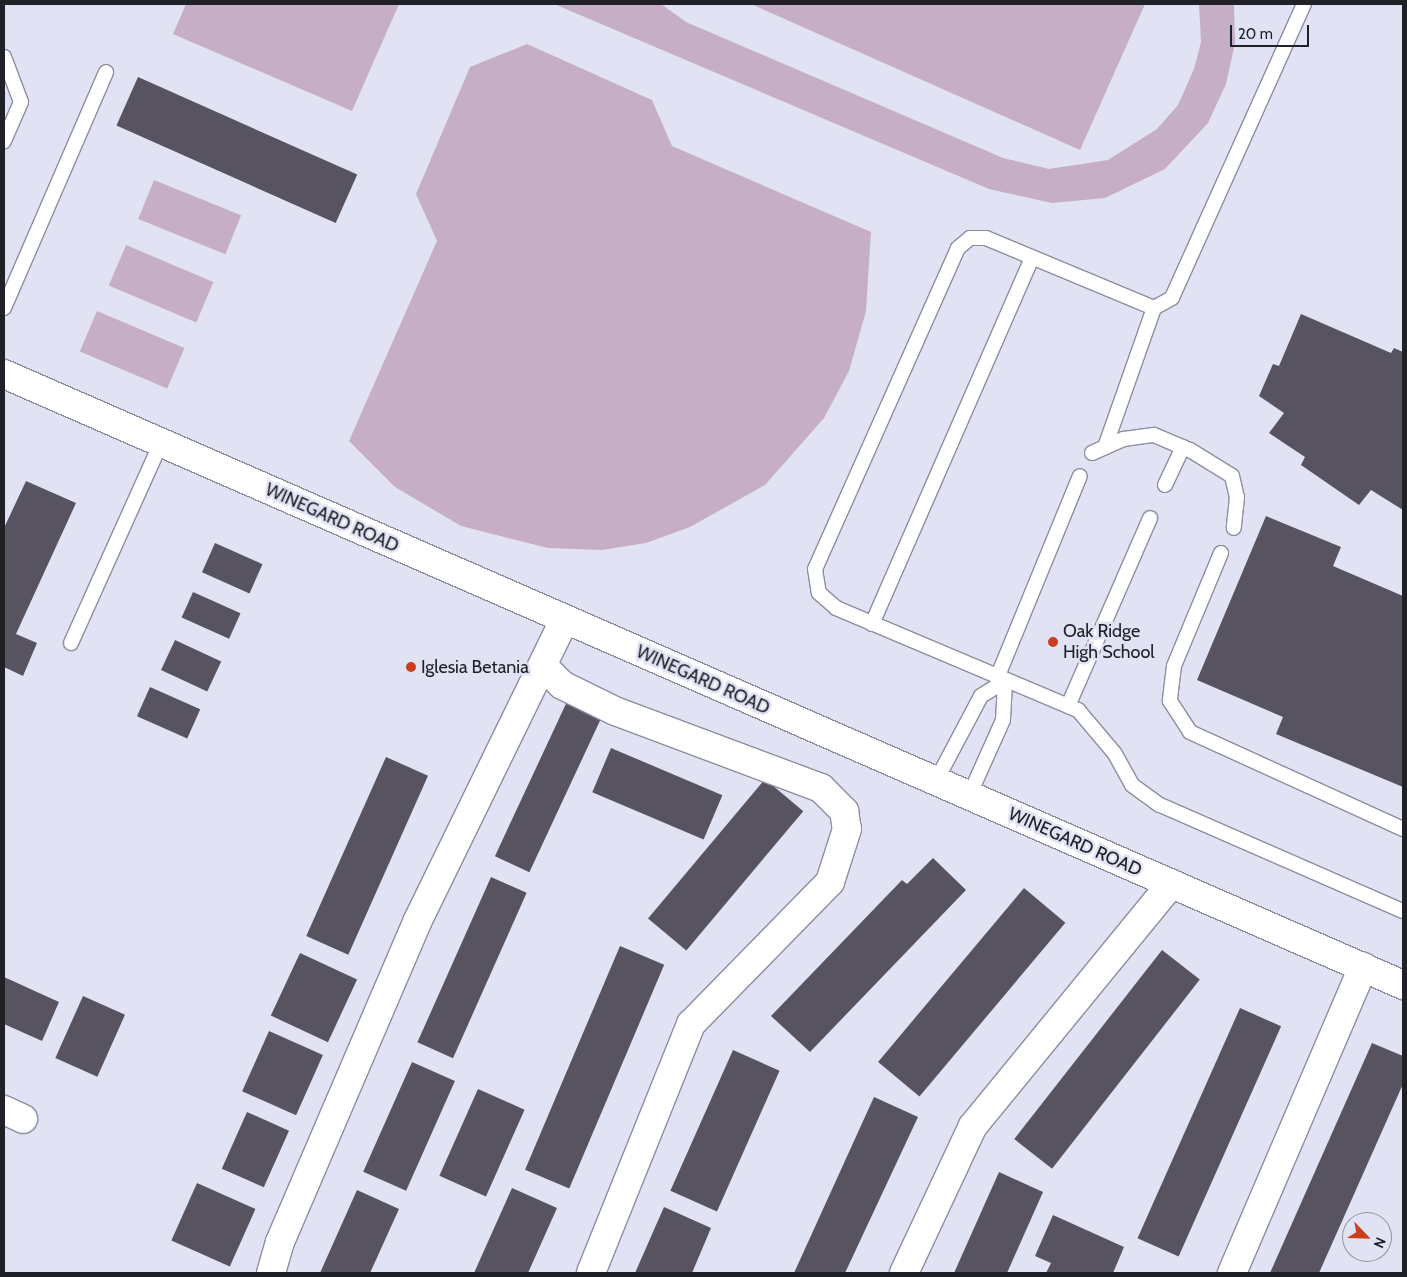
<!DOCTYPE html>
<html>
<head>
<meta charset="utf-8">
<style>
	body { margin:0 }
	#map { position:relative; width:1407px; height:1277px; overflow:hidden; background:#e1e3f4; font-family:Cabin,sans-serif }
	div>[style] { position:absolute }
	.green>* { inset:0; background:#c6aec7; transform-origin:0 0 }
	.building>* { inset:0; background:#585361; transform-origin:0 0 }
	.roads { filter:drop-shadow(1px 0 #8c8e9e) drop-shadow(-1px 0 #8c8e9e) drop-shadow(0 1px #8c8e9e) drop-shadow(0 -1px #8c8e9e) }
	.lane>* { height:14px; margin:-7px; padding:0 7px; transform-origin:7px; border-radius:7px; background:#fff }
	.street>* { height:28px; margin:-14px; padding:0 14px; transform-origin:14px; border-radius:14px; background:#fff }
	.secondary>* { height:28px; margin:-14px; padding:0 14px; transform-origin:14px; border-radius:14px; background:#fff }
	.dots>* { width:14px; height:14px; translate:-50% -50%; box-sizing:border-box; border:2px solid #e1e3f4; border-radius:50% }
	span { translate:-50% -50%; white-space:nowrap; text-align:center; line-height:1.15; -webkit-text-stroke:5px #e1e3f4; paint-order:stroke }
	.street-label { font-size:18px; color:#202127 }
	.poi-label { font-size:18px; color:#202127 }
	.left { translate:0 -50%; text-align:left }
	.frame { position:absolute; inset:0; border:5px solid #202127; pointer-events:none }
	.north { position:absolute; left:1342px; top:1212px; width:50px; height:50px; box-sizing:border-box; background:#e1e3f4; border:1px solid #9495a2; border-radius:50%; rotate:114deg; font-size:14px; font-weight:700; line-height:20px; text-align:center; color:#202127 }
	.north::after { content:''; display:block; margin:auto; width:18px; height:22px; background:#c93e21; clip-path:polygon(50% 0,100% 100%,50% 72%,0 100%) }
	.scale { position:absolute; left:1230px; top:25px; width:79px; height:22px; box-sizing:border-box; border:2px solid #202127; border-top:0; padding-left:6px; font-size:15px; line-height:18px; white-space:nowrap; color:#202127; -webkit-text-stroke:4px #e1e3f4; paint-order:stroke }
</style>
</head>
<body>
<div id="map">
	<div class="green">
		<div style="clip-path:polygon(186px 4px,399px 4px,352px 111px,173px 34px)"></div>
		<div style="clip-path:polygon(554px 4px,661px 4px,686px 22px,1003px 158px,1049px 169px,1108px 160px,1157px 129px,1178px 105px,1194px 69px,1201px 42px,1199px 4px,1234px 4px,1235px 43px,1226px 84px,1208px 123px,1165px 169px,1105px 198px,1052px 203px,989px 189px)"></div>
		<div style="clip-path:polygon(751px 4px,1145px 4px,1080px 150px)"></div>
		<div style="clip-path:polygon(527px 44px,652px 100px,672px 146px,871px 232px,866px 311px,849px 371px,824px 418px,765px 485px,690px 527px,646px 543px,602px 550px,548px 548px,461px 526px,395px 487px,349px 441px,437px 241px,416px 194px,470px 67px)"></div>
		<div style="left:154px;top:180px;width:94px;height:42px;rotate:22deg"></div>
		<div style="left:126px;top:245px;width:95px;height:44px;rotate:23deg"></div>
		<div style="left:97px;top:311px;width:95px;height:44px;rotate:23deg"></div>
	</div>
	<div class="building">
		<div style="left:138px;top:77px;width:240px;height:53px;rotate:24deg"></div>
		<div style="clip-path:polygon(1301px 314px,1391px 353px,1394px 348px,1403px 352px,1403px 510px,1371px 490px,1359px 505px,1301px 465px,1305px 457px,1269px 433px,1284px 413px,1259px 396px,1273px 364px,1279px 366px)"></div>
		<div style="clip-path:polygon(26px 481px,76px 503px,16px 634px,37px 643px,23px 676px,4px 667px,4px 528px)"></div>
		<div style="clip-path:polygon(1266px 516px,1341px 547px,1333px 566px,1403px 596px,1403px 787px,1276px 734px,1283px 717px,1197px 680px)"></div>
		<div style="left:215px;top:543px;width:52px;height:32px;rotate:24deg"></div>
		<div style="left:193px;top:592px;width:52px;height:28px;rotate:24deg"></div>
		<div style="left:175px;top:640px;width:51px;height:33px;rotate:25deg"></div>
		<div style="left:150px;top:687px;width:55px;height:32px;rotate:24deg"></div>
		<div style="left:571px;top:693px;width:38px;height:180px;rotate:25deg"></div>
		<div style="left:611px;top:748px;width:121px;height:48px;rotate:23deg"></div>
		<div style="left:386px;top:757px;width:46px;height:196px;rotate:24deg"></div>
		<div style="left:765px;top:779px;width:50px;height:182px;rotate:40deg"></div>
		<div style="clip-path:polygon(933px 858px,966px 890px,810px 1052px,771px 1016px,902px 880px,907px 884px)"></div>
		<div style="left:491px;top:877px;width:39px;height:181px;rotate:24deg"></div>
		<div style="left:1024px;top:888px;width:54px;height:227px;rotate:40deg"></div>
		<div style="left:620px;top:946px;width:48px;height:243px;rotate:23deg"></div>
		<div style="left:1162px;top:950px;width:48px;height:240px;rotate:38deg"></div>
		<div style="left:300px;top:953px;width:63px;height:69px;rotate:25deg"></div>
		<div style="clip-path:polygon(4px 977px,59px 1002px,42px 1041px,4px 1024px)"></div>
		<div style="left:83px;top:996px;width:46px;height:68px;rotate:24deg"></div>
		<div style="left:1240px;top:1008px;width:45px;height:252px;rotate:24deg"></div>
		<div style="left:269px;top:1031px;width:59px;height:66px;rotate:24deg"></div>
		<div style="clip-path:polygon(1372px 1043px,1403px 1056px,1403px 1084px,1319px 1273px,1270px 1273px)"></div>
		<div style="left:733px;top:1050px;width:51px;height:154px;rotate:24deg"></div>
		<div style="left:412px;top:1062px;width:47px;height:120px;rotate:24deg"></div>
		<div style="left:478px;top:1089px;width:51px;height:95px;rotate:24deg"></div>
		<div style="clip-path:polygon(874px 1097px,918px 1117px,845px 1273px,794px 1273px)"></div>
		<div style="left:247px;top:1112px;width:46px;height:62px;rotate:24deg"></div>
		<div style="clip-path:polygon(999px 1172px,1043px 1192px,1007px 1273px,954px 1273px)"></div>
		<div style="left:197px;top:1183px;width:64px;height:63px;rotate:24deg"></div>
		<div style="clip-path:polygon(512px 1188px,557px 1208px,528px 1273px,474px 1273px)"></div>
		<div style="clip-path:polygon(357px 1190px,399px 1209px,370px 1273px,320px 1273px)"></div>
		<div style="clip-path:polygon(664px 1207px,711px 1228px,692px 1273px,635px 1273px)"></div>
		<div style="clip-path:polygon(1053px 1215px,1124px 1247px,1113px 1273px,1046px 1273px,1051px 1263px,1035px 1256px)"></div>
	</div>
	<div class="roads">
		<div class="lane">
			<div style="left:1304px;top:4px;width:322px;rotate:114.2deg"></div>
			<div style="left:1172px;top:298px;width:21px;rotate:151deg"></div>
			<div style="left:1154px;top:308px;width:182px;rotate:-157.4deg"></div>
			<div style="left:986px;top:238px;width:16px;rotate:180deg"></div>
			<div style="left:970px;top:238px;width:16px;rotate:140deg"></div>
			<div style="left:958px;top:248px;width:351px;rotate:114deg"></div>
			<div style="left:815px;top:569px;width:24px;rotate:81deg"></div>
			<div style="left:819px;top:593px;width:23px;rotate:41deg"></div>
			<div style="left:836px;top:608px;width:263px;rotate:22.9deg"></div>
			<div style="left:1078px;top:710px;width:57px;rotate:49.9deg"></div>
			<div style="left:1115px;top:754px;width:35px;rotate:61deg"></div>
			<div style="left:1132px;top:785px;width:34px;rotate:36deg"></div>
			<div style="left:1160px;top:805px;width:265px;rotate:23.6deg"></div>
			<div style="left:4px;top:57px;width:48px;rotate:69.3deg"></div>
			<div style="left:21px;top:102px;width:43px;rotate:113.6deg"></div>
			<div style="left:4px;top:308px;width:257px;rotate:-66.6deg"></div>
			<div style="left:1105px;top:447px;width:147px;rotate:-70.6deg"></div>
			<div style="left:1092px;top:453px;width:35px;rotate:-24deg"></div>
			<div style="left:1124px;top:439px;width:30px;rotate:-8deg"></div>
			<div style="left:1154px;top:435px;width:39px;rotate:23deg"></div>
			<div style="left:1190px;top:450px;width:49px;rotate:31.8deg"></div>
			<div style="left:1232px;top:476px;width:22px;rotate:77deg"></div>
			<div style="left:1237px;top:497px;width:31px;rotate:96deg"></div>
			<div style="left:1165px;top:485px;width:42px;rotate:-64.7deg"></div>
			<div style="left:1221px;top:553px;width:122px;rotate:112.6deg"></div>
			<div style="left:1174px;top:666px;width:35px;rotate:97deg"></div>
			<div style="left:1170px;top:701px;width:37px;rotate:57deg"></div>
			<div style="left:1190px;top:732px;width:234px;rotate:24.5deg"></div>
			<div style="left:872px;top:624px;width:400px;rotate:-66.4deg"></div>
			<div style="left:71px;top:643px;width:219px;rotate:-65.8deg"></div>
			<div style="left:997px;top:678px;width:218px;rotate:-67.7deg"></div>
			<div style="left:1068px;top:706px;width:205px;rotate:-66.4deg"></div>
			<div style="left:936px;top:781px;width:96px;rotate:-62.1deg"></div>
			<div style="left:981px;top:696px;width:28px;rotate:-32deg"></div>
			<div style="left:969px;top:796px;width:83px;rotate:-65.9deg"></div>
			<div style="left:1003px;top:720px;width:39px;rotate:-87deg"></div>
		</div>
		<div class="street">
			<div style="left:544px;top:667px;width:25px;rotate:45deg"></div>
			<div style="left:562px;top:685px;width:59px;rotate:26.1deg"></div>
			<div style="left:615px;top:711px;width:220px;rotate:20.5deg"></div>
			<div style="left:821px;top:788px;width:33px;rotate:45deg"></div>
			<div style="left:844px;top:811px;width:18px;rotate:81deg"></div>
			<div style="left:847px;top:829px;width:56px;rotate:107.8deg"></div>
			<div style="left:830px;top:882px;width:199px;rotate:134.4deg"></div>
			<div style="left:691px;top:1024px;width:268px;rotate:111.9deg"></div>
			<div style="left:4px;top:1110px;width:21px;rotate:25deg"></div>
			<div style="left:271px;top:1273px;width:32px;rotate:-74deg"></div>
			<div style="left:280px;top:1242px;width:350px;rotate:-66.8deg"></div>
			<div style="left:418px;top:920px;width:335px;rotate:-64deg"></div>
			<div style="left:904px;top:1273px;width:162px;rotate:-64.9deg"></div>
			<div style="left:973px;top:1126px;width:313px;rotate:-50.7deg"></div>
			<div style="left:1232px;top:1273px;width:333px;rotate:-66.8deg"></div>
		</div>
		<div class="secondary">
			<div style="left:4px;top:374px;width:1527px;rotate:23.59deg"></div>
		</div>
	</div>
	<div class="dots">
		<div style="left:1053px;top:642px;background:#c93e21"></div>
		<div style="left:411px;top:667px;background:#c93e21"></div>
	</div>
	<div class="street-label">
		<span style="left:332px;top:518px;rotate:24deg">WINEGARD ROAD</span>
		<span style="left:703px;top:680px;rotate:24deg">WINEGARD ROAD</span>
		<span style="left:1075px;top:842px;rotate:24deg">WINEGARD ROAD</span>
	</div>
	<div class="poi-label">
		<span class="left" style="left:1063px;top:642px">Oak Ridge<br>High School</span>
		<span class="left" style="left:421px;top:667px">Iglesia Betania</span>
	</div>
	<div class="frame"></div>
	<div class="north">N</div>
	<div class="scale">20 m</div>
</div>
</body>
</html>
